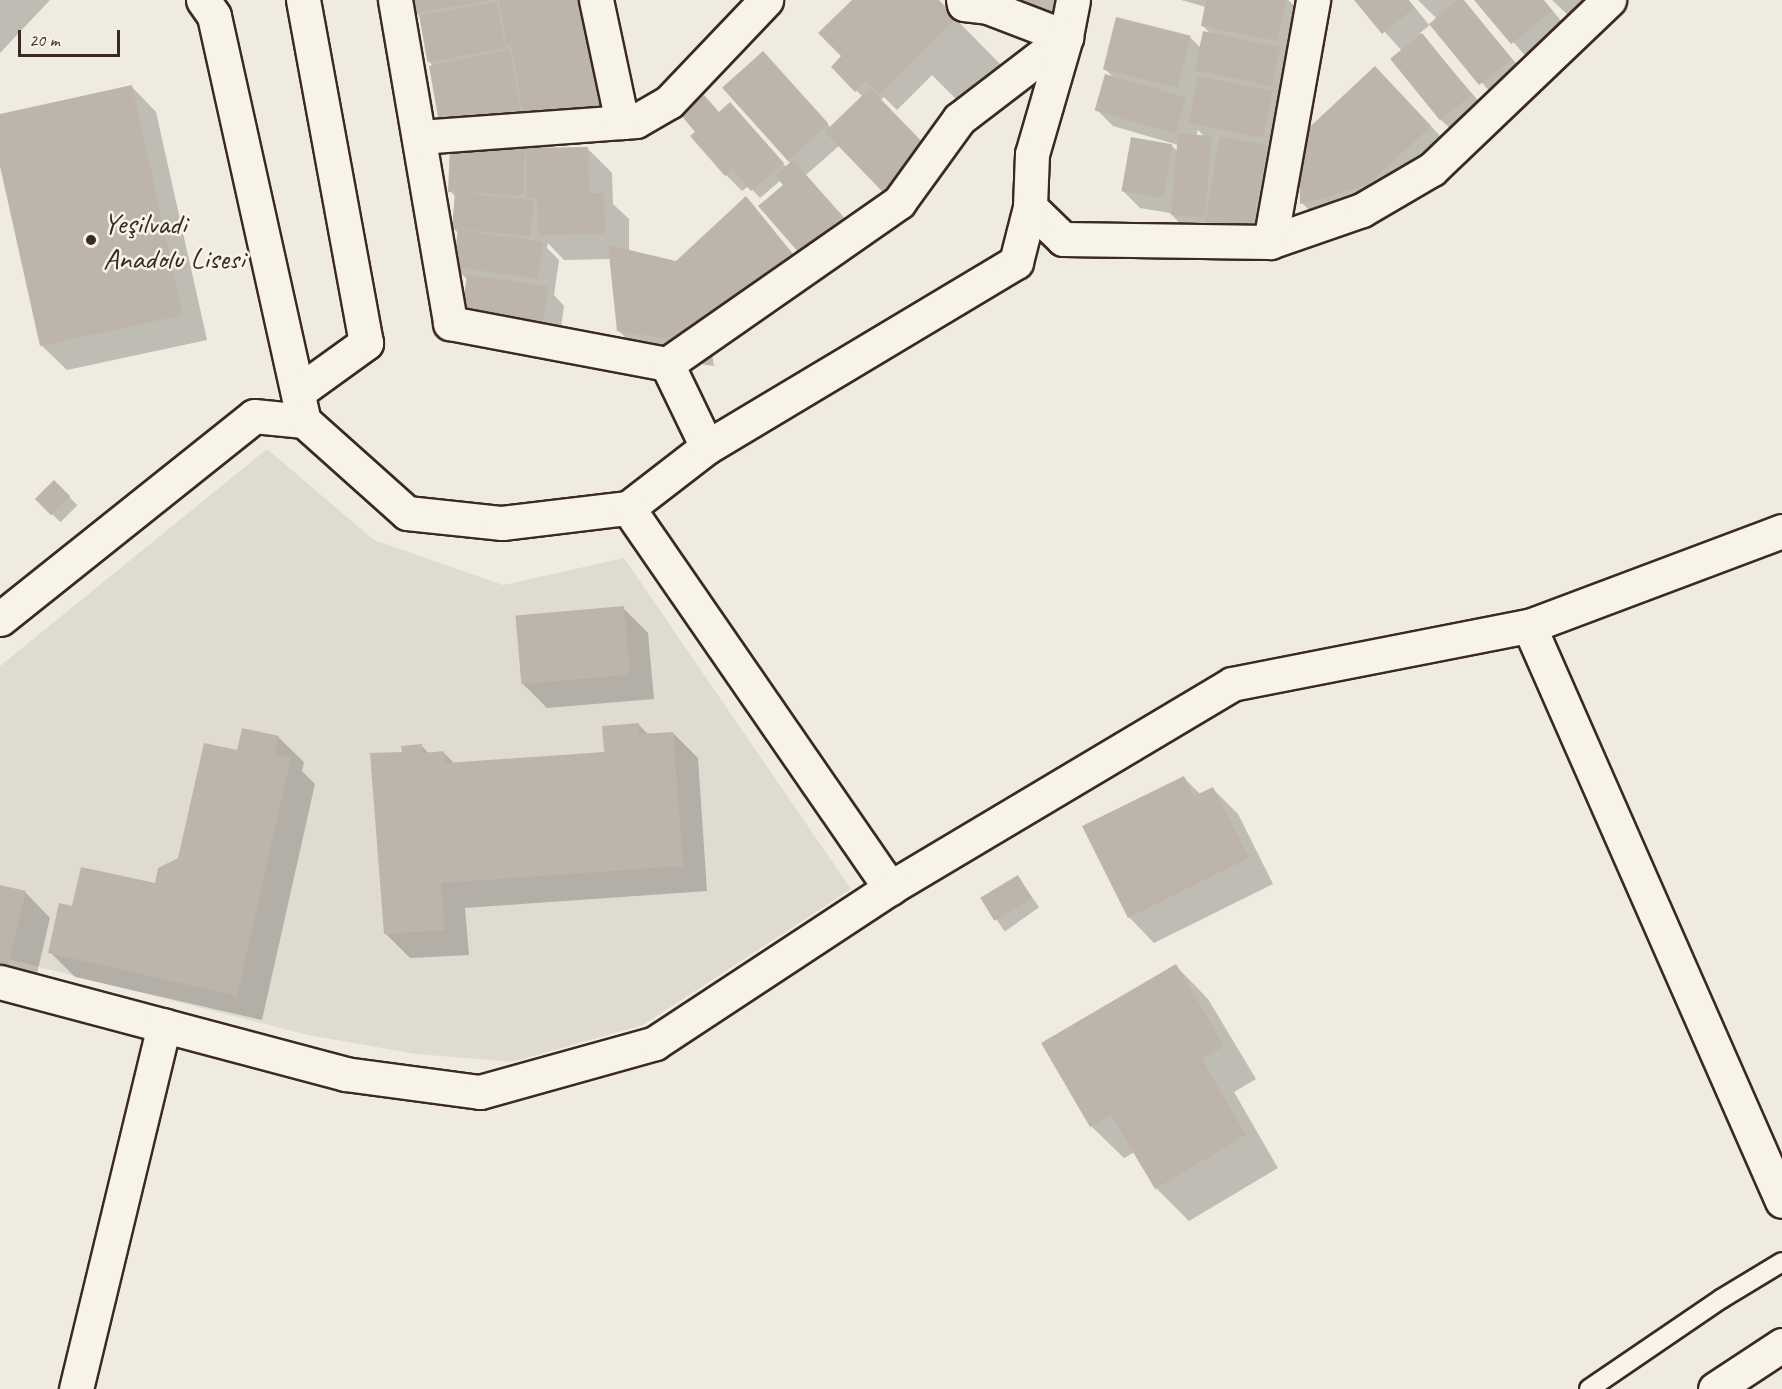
<!DOCTYPE html>
<html>
<head>
<meta charset="utf-8">
<style>
	body { margin:0 }
	#map { position:relative; width:1782px; height:1389px; overflow:hidden; background:#efebe0; font-family:Caveat,sans-serif }
	div>[style] { position:absolute }
	.built>* { inset:0; background:#e0dbd0 }
	.shadow>* { inset:0; background:#0003; transform-origin:0 0 }
	.building>* { inset:0; background:#bdb5aa; transform-origin:0 0 }
	.roads { filter:drop-shadow(2px 0 #3b2a1e) drop-shadow(-2px 0 #3b2a1e) drop-shadow(0 2px #3b2a1e) drop-shadow(0 -2px #3b2a1e) }
	.lane>* { height:18px; margin:-9px; padding:0 9px; transform-origin:9px; border-radius:9px; background:#f7f3e8 }
	.street>* { height:33px; margin:-16.5px; padding:0 16.5px; transform-origin:16.5px; border-radius:16.5px; background:#f7f3e8 }
	.primary>* { height:33px; margin:-16.5px; padding:0 16.5px; transform-origin:16.5px; border-radius:16.5px; background:#f7f3e8 }
	.dots>* { width:16px; height:16px; translate:-50% -50%; box-sizing:border-box; border:3px solid #f7f3e8; border-radius:50% }
	span { translate:-50% -50%; white-space:nowrap; text-align:center; line-height:1.15; -webkit-text-stroke:5px #f7f3e8; paint-order:stroke }
	.poi-label { font-size:30px; color:#3b2a1e }
	.left { translate:0 -50%; text-align:left }
	.scale { position:absolute; left:18px; top:30px; width:102px; height:27px; box-sizing:border-box; border:3px solid #3b2a1e; border-top:0; padding-left:8px; font-size:18px; line-height:21px; white-space:nowrap; color:#3b2a1e; -webkit-text-stroke:4px #f7f3e8; paint-order:stroke }
</style>
</head>
<body>
<div id="map">
	<div class="built">
		<div style="clip-path:polygon(267px 449px,374px 540px,503px 585px,624px 558px,851px 889px,643px 1025px,512px 1062px,416px 1054px,308px 1035px,0 957px,0 666px)"></div>
	</div>
	<div class="shadow">
		<div style="clip-path:polygon(0 0,50px 0,0 53px)"></div>
		<div style="clip-path:polygon(414px 0,597px 0,618px 125px,545px 137px,547px 149px,587px 148px,612px 173px,613px 204px,629px 219px,629px 252px,677px 262px,746px 198px,811px 275px,767px 307px,712px 354px,714px 366px,644px 356px,619px 331px,611px 259px,564px 260px,548px 243px,547px 248px,559px 260px,554px 295px,564px 306px,559px 342px,468px 280px,454px 267px,459px 234px,453px 228px,456px 197px,450px 191px,516px 149px,516px 146px,465px 142px,439px 117px,434px 67px,428px 61px,421px 17px,416px 13px)"></div>
		<div style="clip-path:polygon(854px 0,937px 0,1001px 65px,961px 104px,932px 75px,897px 110px,884px 97px,880px 101px,945px 167px,903px 209px,840px 145px,806px 175px,858px 233px,800px 252px,785px 185px,781px 180px,760px 198px,749px 186px,742px 191px,726px 175px,698px 132px,730px 104px,787px 168px,791px 164px,723px 87px,763px 53px,831px 128px,863px 97px,833px 67px,844px 56px)"></div>
		<div style="clip-path:polygon(981px 0,1062px 0,1054px 26px)"></div>
		<div style="clip-path:polygon(evenodd,1181px 0,1288px 0,1303px 14px,1274px 245px,1187px 231px,1170px 213px,1140px 208px,1123px 191px,1170px 144px,1177px 151px,1178px 145px,1113px 126px,1096px 109px,1114px 78px,1105px 69px,1117px 19px,1191px 38px,1201px 48px,1211px 34px,1202px 25px,1206px 7px,1181px 0,1198px 130px,1205px 137px,1196px 136px,1198px 130px)"></div>
		<div style="clip-path:polygon(1356px 0,1409px 0,1429px 25px,1437px 19px,1418px 0,1462px 0,1527px 76px,1497px 100px,1431px 24px,1420px 33px,1488px 112px,1458px 136px,1441px 120px,1402px 51px)"></div>
		<div style="clip-path:polygon(1476px 0,1544px 0,1567px 28px,1529px 60px)"></div>
		<div style="clip-path:polygon(1552px 0,1591px 0,1570px 17px)"></div>
		<div style="clip-path:polygon(131px 86px,156px 112px,207px 340px,67px 370px,41px 345px,0 159px,0 115px)"></div>
		<div style="clip-path:polygon(1400px 93px,1455px 152px,1327px 228px,1302px 203px)"></div>
		<div style="left:54px;top:482px;width:33px;height:24px;rotate:45deg"></div>
		<div style="clip-path:polygon(623px 608px,648px 633px,654px 699px,547px 708px,522px 683px)"></div>
		<div style="clip-path:polygon(638px 724px,649px 735px,673px 733px,698px 758px,707px 891px,465px 908px,469px 955px,410px 958px,385px 933px,403px 753px,422px 746px,429px 754px,443px 752px,455px 764px,606px 754px)"></div>
		<div style="clip-path:polygon(278px 737px,304px 762px,302px 771px,315px 784px,262px 1020px,75px 977px,50px 952px,73px 908px,156px 885px,179px 860px,238px 752px)"></div>
		<div style="clip-path:polygon(1184px 778px,1201px 795px,1213px 789px,1238px 814px,1273px 884px,1154px 943px,1129px 917px,1084px 827px)"></div>
		<div style="left:1018px;top:877px;width:37px;height:42px;rotate:55deg"></div>
		<div style="clip-path:polygon(0 887px,25px 892px,50px 918px,31px 999px,0 991px)"></div>
		<div style="clip-path:polygon(1176px 966px,1208px 999px,1256px 1079px,1234px 1092px,1278px 1168px,1189px 1221px,1156px 1188px,1135px 1152px,1124px 1158px,1091px 1126px)"></div>
	</div>
	<div class="building">
		<div style="clip-path:polygon(413px 0,487px 0,487px 1px,415px 13px)"></div>
		<div style="clip-path:polygon(499px 0,584px 0,602px 109px,524px 121px,511px 44px,506px 44px)"></div>
		<div style="clip-path:polygon(852px 0,939px 0,956px 18px,879px 94px,866px 81px,855px 92px,831px 67px,841px 56px,818px 33px)"></div>
		<div style="clip-path:polygon(1004px 0,1041px 0,1038px 10px)"></div>
		<div style="clip-path:polygon(1206px 0,1286px 0,1277px 41px,1201px 26px)"></div>
		<div style="clip-path:polygon(1354px 0,1408px 0,1414px 8px,1382px 34px)"></div>
		<div style="clip-path:polygon(1457px 0,1464px 0,1512px 59px,1479px 85px,1429px 24px)"></div>
		<div style="clip-path:polygon(1474px 0,1543px 0,1552px 11px,1511px 44px)"></div>
		<div style="left:497px;top:2px;width:47px;height:79px;rotate:80deg"></div>
		<div style="left:1116px;top:17px;width:77px;height:54px;rotate:14deg"></div>
		<div style="left:1203px;top:31px;width:79px;height:40px;rotate:12deg"></div>
		<div style="left:1422px;top:33px;width:79px;height:41px;rotate:51deg"></div>
		<div style="clip-path:polygon(510px 49px,523px 125px,438px 117px,429px 66px)"></div>
		<div style="left:763px;top:51px;width:98px;height:55px;rotate:48deg"></div>
		<div style="clip-path:polygon(1375px 66px,1431px 126px,1368px 185px,1300px 204px,1299px 137px)"></div>
		<div style="left:1105px;top:74px;width:84px;height:38px;rotate:16deg"></div>
		<div style="left:1198px;top:76px;width:76px;height:48px;rotate:11deg"></div>
		<div style="clip-path:polygon(132px 85px,183px 315px,40px 346px,0 166px,0 114px)"></div>
		<div style="left:870px;top:88px;width:86px;height:63px;rotate:46deg"></div>
		<div style="clip-path:polygon(704px 95px,719px 112px,730px 102px,784px 163px,751px 191px,732px 169px,725px 176px,690px 136px,695px 132px,681px 115px)"></div>
		<div style="left:1178px;top:133px;width:34px;height:82px;rotate:5deg"></div>
		<div style="left:1131px;top:137px;width:42px;height:55px;rotate:10deg"></div>
		<div style="left:1220px;top:137px;width:48px;height:86px;rotate:10deg"></div>
		<div style="clip-path:polygon(450px 145px,525px 148px,524px 195px,457px 193px,534px 200px,530px 236px,452px 229px,455px 192px,448px 192px)"></div>
		<div style="clip-path:polygon(588px 147px,589px 193px,604px 193px,605px 234px,538px 235px,537px 198px,527px 198px,526px 148px)"></div>
		<div style="clip-path:polygon(793px 160px,842px 216px,799px 253px,758px 206px,783px 185px,775px 175px)"></div>
		<div style="clip-path:polygon(746px 196px,796px 258px,690px 342px,617px 331px,608px 245px,676px 261px)"></div>
		<div style="left:458px;top:230px;width:86px;height:37px;rotate:8deg"></div>
		<div style="left:467px;top:275px;width:82px;height:40px;rotate:8deg"></div>
		<div style="left:54px;top:480px;width:23px;height:27px;rotate:45deg"></div>
		<div style="left:624px;top:606px;width:69px;height:109px;rotate:85deg"></div>
		<div style="clip-path:polygon(639px 723px,639px 734px,673px 732px,683px 866px,441px 883px,445px 930px,384px 934px,370px 753px,402px 752px,401px 746px,422px 744px,423px 753px,444px 751px,445px 763px,604px 752px,602px 726px)"></div>
		<div style="clip-path:polygon(242px 728px,279px 736px,275px 754px,291px 758px,237px 996px,48px 953px,59px 903px,72px 906px,81px 867px,155px 883px,158px 868px,178px 858px,204px 743px,237px 750px)"></div>
		<div style="clip-path:polygon(1184px 776px,1194px 796px,1213px 787px,1249px 858px,1128px 918px,1082px 826px)"></div>
		<div style="left:1018px;top:875px;width:27px;height:44px;rotate:59deg"></div>
		<div style="clip-path:polygon(0 885px,26px 891px,6px 975px,0 973px)"></div>
		<div style="clip-path:polygon(1176px 964px,1224px 1046px,1202px 1059px,1246px 1135px,1155px 1189px,1111px 1115px,1090px 1127px,1041px 1043px)"></div>
	</div>
	<div class="roads">
		<div class="lane">
			<div style="left:1589px;top:1389px;width:160px;rotate:-34.3deg"></div>
			<div style="left:1721px;top:1299px;width:71px;rotate:-31.2deg"></div>
		</div>
		<div class="street">
			<div style="left:203px;top:0;width:19px;rotate:55deg"></div>
			<div style="left:214px;top:16px;width:415px;rotate:77.5deg"></div>
			<div style="left:395px;top:0;width:328px;rotate:80.3deg"></div>
			<div style="left:450px;top:323px;width:221px;rotate:10.7deg"></div>
			<div style="left:667px;top:364px;width:283px;rotate:-34.9deg"></div>
			<div style="left:899px;top:202px;width:102px;rotate:-54.1deg"></div>
			<div style="left:959px;top:119px;width:135px;rotate:-37.5deg"></div>
			<div style="left:963px;top:0;width:4px;rotate:76deg"></div>
			<div style="left:964px;top:4px;width:24px;rotate:7deg"></div>
			<div style="left:988px;top:7px;width:84px;rotate:21deg"></div>
			<div style="left:1073px;top:0;width:38px;rotate:101deg"></div>
			<div style="left:1066px;top:37px;width:122px;rotate:106.2deg"></div>
			<div style="left:1032px;top:154px;width:53px;rotate:92.2deg"></div>
			<div style="left:1030px;top:207px;width:46px;rotate:44.1deg"></div>
			<div style="left:1063px;top:239px;width:207px;rotate:0.8deg"></div>
			<div style="left:1270px;top:242px;width:97px;rotate:-19.2deg"></div>
			<div style="left:1362px;top:210px;width:81px;rotate:-30.4deg"></div>
			<div style="left:1432px;top:169px;width:245px;rotate:-43.7deg"></div>
			<div style="left:622px;top:122px;width:14px;rotate:-4deg"></div>
			<div style="left:636px;top:121px;width:38px;rotate:-30deg"></div>
			<div style="left:669px;top:102px;width:141px;rotate:-46.4deg"></div>
			<div style="left:419px;top:137px;width:204px;rotate:-4.2deg"></div>
			<div style="left:622px;top:122px;width:125px;rotate:-102deg"></div>
			<div style="left:1270px;top:242px;width:246px;rotate:-79.9deg"></div>
			<div style="left:667px;top:364px;width:92px;rotate:64.3deg"></div>
			<div style="left:298px;top:392px;width:84px;rotate:-35.8deg"></div>
			<div style="left:366px;top:343px;width:349px;rotate:-100.4deg"></div>
			<div style="left:628px;top:508px;width:100px;rotate:-37.7deg"></div>
			<div style="left:707px;top:447px;width:360px;rotate:-30.9deg"></div>
			<div style="left:1016px;top:262px;width:57px;rotate:-75.7deg"></div>
			<div style="left:1782px;top:531px;width:270px;rotate:159.4deg"></div>
			<div style="left:1529px;top:626px;width:628px;rotate:66.25deg"></div>
			<div style="left:0;top:619px;width:325px;rotate:-38.6deg"></div>
			<div style="left:254px;top:416px;width:50px;rotate:5.7deg"></div>
			<div style="left:304px;top:421px;width:138px;rotate:41.8deg"></div>
			<div style="left:407px;top:513px;width:96px;rotate:6deg"></div>
			<div style="left:502px;top:523px;width:127px;rotate:-6.8deg"></div>
			<div style="left:628px;top:508px;width:462px;rotate:55.4deg"></div>
			<div style="left:890px;top:888px;width:398px;rotate:-30.8deg"></div>
			<div style="left:1232px;top:684px;width:303px;rotate:-11.1deg"></div>
			<div style="left:0;top:982px;width:357px;rotate:14.9deg"></div>
			<div style="left:345px;top:1074px;width:136px;rotate:7.6deg"></div>
			<div style="left:480px;top:1092px;width:182px;rotate:-15.6deg"></div>
			<div style="left:655px;top:1043px;width:282px;rotate:-33.4deg"></div>
			<div style="left:76px;top:1389px;width:374px;rotate:-76.4deg"></div>
		</div>
		<div class="primary">
			<div style="left:1715px;top:1389px;width:80px;rotate:-33.3deg"></div>
		</div>
	</div>
	<div class="dots">
		<div style="left:91px;top:240px;background:#3b2a1e"></div>
	</div>
	<div class="poi-label">
		<span class="left" style="left:103px;top:240px">Yeşilvadi<br>Anadolu Lisesi</span>
	</div>
	<div class="scale">20 m</div>
</div>
</body>
</html>
